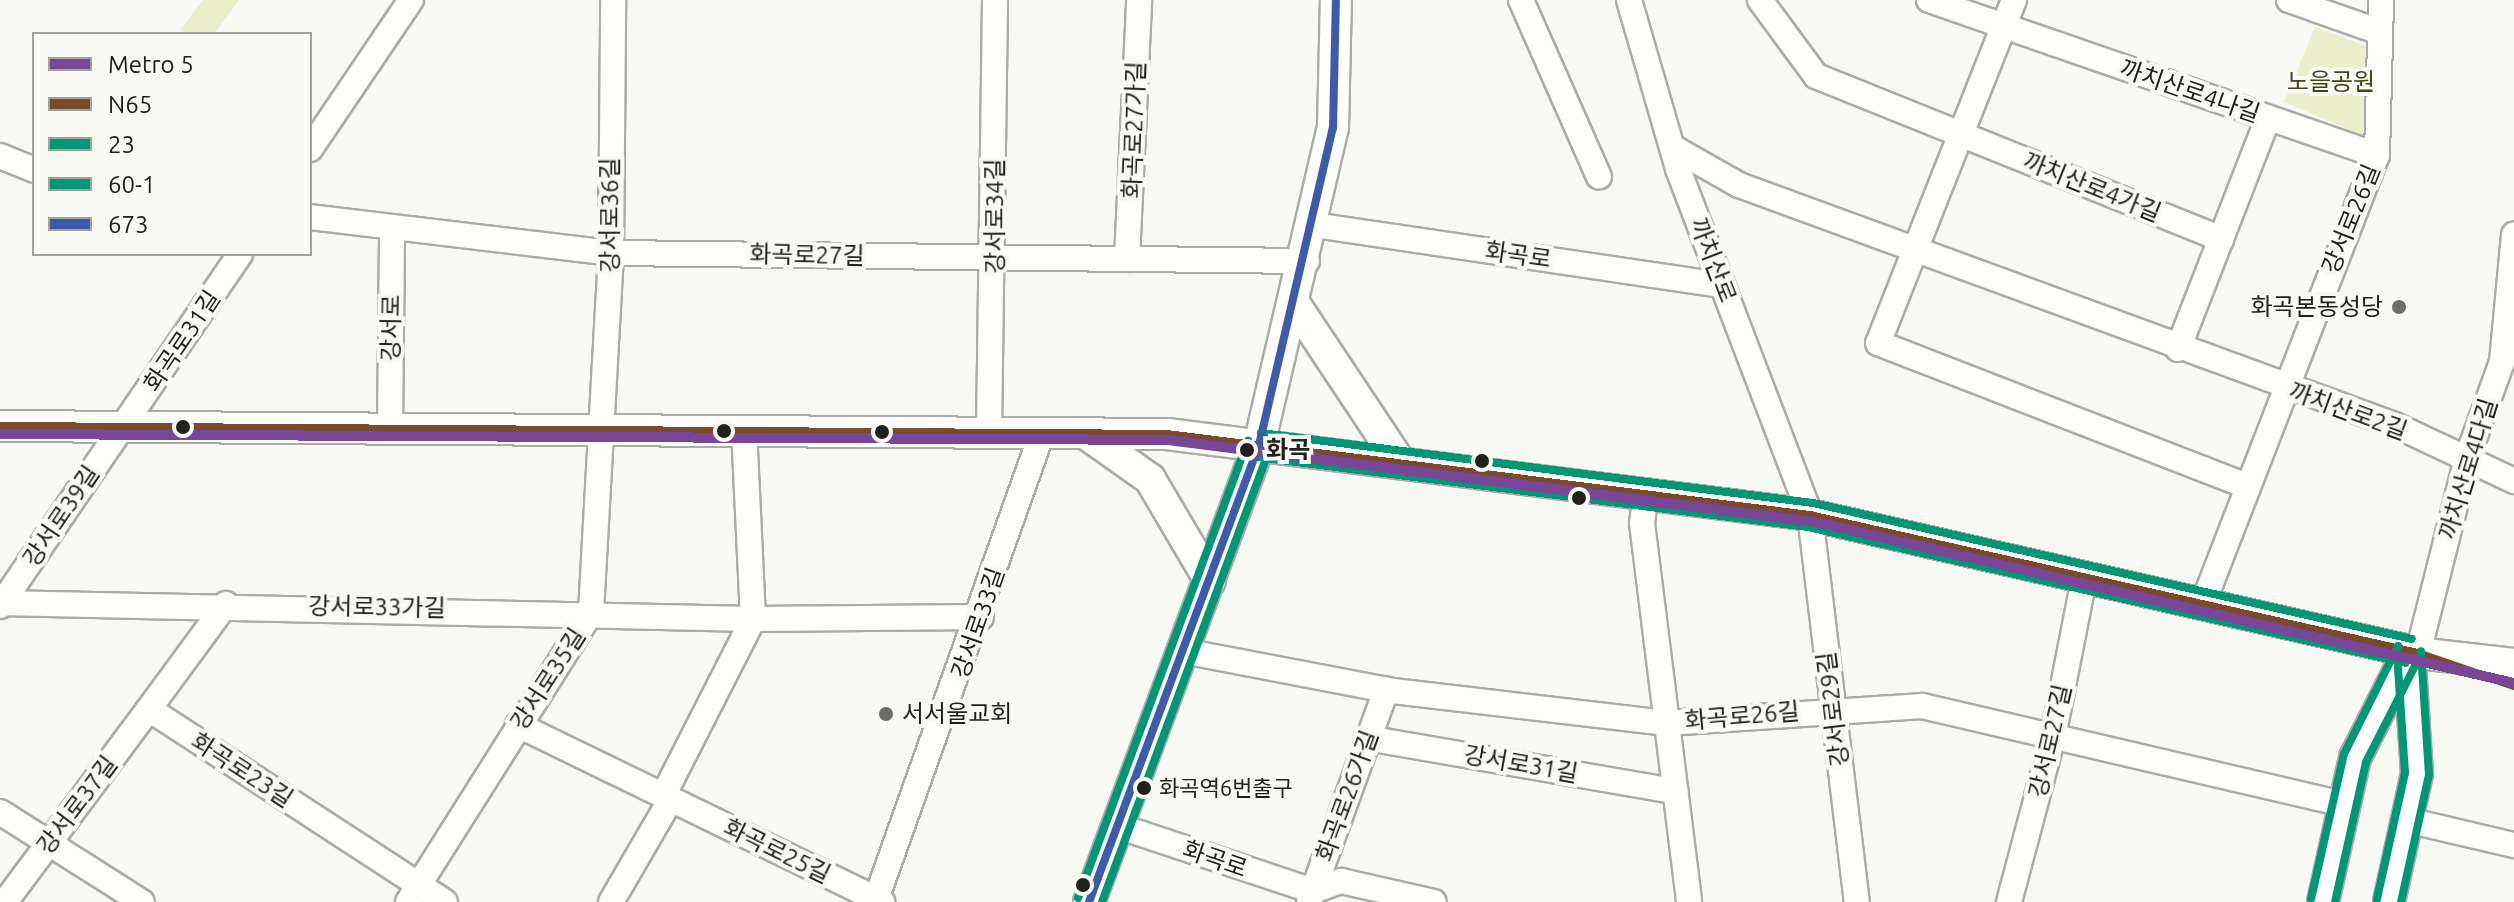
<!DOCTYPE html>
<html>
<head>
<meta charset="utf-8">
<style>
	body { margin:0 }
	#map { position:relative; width:2514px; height:902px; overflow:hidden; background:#f8f9f4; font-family:Ubuntu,"Noto Sans KR",sans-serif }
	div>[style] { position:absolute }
	.green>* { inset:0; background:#ecefcc }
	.roads { filter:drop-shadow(2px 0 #ababa9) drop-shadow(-2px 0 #ababa9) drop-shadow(0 2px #ababa9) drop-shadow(0 -2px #ababa9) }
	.minor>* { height:24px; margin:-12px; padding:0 12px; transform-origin:12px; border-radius:12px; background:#fefefd }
	.major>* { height:30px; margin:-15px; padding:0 15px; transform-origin:15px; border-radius:15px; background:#fefefd }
	.bus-1>* { height:8px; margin:-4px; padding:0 4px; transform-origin:4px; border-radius:4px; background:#7a4b2a }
	.bus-2>* { height:8px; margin:-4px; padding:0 4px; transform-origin:4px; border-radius:4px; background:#009775 }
	.bus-3>* { height:8px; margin:-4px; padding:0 4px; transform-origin:4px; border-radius:4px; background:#009775 }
	.bus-4>* { height:8px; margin:-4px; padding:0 4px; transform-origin:4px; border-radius:4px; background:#3d5bab }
	.metro-1>* { height:10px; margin:-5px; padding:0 5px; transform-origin:5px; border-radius:5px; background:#794698 }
	.dots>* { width:22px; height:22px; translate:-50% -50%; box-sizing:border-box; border:4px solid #f9faf3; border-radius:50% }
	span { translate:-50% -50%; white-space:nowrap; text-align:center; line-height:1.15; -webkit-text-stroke:8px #f9faf3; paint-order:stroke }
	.bus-label { font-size:22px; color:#20201e }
	.left { translate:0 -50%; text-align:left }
	.park-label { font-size:24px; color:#424319 }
	.street-label { font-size:24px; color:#20201e }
	.poi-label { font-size:24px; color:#20201e }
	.right { translate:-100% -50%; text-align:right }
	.stop-label { font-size:24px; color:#20201e; font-weight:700 }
	.legend { position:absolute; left:32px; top:32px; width:280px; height:224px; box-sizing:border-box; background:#f9faf3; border:2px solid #a2a39e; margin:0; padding:10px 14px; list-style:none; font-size:24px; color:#20201e }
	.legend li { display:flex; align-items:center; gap:16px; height:40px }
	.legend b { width:40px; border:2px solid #a2a39e }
</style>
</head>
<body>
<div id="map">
	<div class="green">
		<div style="clip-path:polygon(203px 0,239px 0,214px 34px,185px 34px,180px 30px)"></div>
		<div style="clip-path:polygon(2315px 27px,2369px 47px,2363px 136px,2284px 102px)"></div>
	</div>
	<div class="roads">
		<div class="minor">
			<div style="left:1521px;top:0;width:193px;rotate:66.2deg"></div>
			<div style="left:1629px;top:0;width:176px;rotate:73.8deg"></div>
			<div style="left:1678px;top:169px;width:370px;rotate:69.1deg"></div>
			<div style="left:1810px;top:515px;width:390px;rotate:83.1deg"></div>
			<div style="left:1760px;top:0;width:94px;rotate:53.6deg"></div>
			<div style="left:1816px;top:76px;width:437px;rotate:21.9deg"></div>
			<div style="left:1929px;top:0;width:474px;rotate:19.1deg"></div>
			<div style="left:2014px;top:0;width:369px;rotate:111.6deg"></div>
			<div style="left:1878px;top:343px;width:396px;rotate:21.2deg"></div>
			<div style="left:2289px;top:0;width:96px;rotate:19.4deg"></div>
			<div style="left:1672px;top:147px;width:77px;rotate:29.6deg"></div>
			<div style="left:1739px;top:185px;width:699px;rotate:20.1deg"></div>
			<div style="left:2395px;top:425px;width:132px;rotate:25.2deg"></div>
			<div style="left:310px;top:149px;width:180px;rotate:-55.9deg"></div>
			<div style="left:0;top:156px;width:37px;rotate:22deg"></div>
			<div style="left:310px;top:217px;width:303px;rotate:6.8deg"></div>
			<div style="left:611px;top:253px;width:696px;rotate:0.66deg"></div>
			<div style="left:1314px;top:225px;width:412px;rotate:8.4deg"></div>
			<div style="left:1127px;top:259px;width:259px;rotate:-87.3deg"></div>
			<div style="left:2178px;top:349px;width:248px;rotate:-68.7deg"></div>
			<div style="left:390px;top:429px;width:202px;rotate:-89.4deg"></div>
			<div style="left:989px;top:432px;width:432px;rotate:-89.2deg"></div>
			<div style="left:1646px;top:491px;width:32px;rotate:97deg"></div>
			<div style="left:1642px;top:523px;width:382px;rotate:82.9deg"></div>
			<div style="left:0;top:603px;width:753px;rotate:1.22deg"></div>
			<div style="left:753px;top:619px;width:228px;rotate:-0.5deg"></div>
			<div style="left:226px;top:604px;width:130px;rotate:126.3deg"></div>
			<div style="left:149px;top:709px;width:353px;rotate:33.1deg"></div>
			<div style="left:0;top:606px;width:426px;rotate:-55.7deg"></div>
			<div style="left:2202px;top:606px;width:484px;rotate:-68.8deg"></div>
			<div style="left:2377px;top:155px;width:155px;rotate:-88.5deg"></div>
			<div style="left:1183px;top:651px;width:214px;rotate:10.8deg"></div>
			<div style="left:1393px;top:691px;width:276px;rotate:6.7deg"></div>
			<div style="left:1667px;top:723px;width:256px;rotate:-3.8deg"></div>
			<div style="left:1922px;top:706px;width:433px;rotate:13.1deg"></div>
			<div style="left:2418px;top:653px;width:201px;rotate:-75.9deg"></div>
			<div style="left:2467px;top:458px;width:102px;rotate:-70deg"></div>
			<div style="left:2502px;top:362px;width:128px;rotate:-84.6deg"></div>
			<div style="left:518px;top:725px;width:405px;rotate:25.9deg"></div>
			<div style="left:1367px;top:738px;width:313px;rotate:9.8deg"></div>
			<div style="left:663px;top:796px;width:199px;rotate:-63deg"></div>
			<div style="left:753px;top:619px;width:188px;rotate:-92.7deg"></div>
			<div style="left:0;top:812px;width:168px;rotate:32.4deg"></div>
			<div style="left:2407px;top:820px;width:110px;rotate:13.2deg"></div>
			<div style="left:1118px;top:826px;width:206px;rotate:18.4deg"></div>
			<div style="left:1313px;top:891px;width:30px;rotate:-20deg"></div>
			<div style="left:1341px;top:881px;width:95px;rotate:12.7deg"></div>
			<div style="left:5px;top:902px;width:241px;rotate:-53.3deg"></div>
			<div style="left:408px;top:902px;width:343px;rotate:-57.7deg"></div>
			<div style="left:591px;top:612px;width:360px;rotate:-86.8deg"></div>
			<div style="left:611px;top:253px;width:253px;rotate:-89.5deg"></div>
			<div style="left:611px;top:902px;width:119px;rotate:-59.8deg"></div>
			<div style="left:875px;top:902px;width:499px;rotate:-70.4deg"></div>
			<div style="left:1309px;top:902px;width:226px;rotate:-70deg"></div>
			<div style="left:2009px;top:902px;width:171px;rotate:-75.1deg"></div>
			<div style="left:2053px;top:737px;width:161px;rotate:-78.9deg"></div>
		</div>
		<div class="major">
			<div style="left:1296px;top:306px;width:186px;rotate:56.4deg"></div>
			<div style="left:0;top:426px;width:1167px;rotate:0.39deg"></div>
			<div style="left:1167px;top:434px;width:648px;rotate:7.18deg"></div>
			<div style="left:1810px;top:515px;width:623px;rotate:12.79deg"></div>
			<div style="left:2418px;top:653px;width:97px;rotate:6.5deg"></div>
			<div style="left:1085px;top:433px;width:80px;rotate:35.3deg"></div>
			<div style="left:1150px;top:479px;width:118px;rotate:59.5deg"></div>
			<div style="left:1089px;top:902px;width:488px;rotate:-69.6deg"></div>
			<div style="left:1259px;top:445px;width:326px;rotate:-76.9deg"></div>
			<div style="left:1333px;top:128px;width:128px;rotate:-88.7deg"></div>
			<div style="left:2323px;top:902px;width:148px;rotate:-77.5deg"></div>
			<div style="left:2355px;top:758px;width:120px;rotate:-63.2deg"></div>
			<div style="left:2389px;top:902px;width:131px;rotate:-77.7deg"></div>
			<div style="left:2417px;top:774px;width:123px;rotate:-93.7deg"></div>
		</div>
	</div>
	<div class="bus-1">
		<div style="left:0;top:426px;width:1167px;rotate:0.39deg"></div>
		<div style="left:1167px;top:434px;width:648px;rotate:7.18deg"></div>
		<div style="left:1810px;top:515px;width:623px;rotate:12.79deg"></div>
		<div style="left:2418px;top:653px;width:102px;rotate:19deg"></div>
	</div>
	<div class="bus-2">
		<div style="left:1257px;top:457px;width:555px;rotate:7.24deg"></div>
		<div style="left:1808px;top:527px;width:613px;rotate:12.81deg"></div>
		<div style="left:1102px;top:902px;width:483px;rotate:-69.7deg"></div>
		<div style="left:2335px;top:902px;width:143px;rotate:-77.5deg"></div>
		<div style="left:2366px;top:762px;width:119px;rotate:-63deg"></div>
		<div style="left:2401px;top:902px;width:130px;rotate:-77.6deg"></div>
		<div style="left:2429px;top:775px;width:124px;rotate:-93.7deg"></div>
	</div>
	<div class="bus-3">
		<div style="left:1261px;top:433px;width:556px;rotate:7.23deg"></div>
		<div style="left:1813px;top:503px;width:614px;rotate:12.79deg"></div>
		<div style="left:1078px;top:898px;width:488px;rotate:-69.6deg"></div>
		<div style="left:2311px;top:899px;width:149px;rotate:-77.2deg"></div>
		<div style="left:2344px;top:754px;width:121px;rotate:-63.4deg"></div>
		<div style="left:2377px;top:899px;width:129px;rotate:-77.5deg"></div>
		<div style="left:2405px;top:773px;width:120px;rotate:-93.8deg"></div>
	</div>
	<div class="bus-4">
		<div style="left:1089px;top:902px;width:488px;rotate:-69.6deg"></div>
		<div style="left:1259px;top:445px;width:326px;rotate:-76.9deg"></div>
		<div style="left:1333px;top:128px;width:128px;rotate:-88.7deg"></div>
	</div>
	<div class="metro-1">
		<div style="left:0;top:434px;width:1168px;rotate:0.29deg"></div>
		<div style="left:1168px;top:440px;width:652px;rotate:7.22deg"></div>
		<div style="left:1815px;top:522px;width:717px;rotate:12.97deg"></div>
	</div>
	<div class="dots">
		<div style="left:2399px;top:307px;background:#6c6c69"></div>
		<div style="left:183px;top:427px;background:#20201e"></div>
		<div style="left:724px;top:431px;background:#20201e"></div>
		<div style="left:882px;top:432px;background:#20201e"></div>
		<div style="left:1247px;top:450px;background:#20201e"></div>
		<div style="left:1482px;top:461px;background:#20201e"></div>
		<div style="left:1579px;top:498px;background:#20201e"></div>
		<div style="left:886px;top:714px;background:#6c6c69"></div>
		<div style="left:1144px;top:788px;background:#20201e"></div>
		<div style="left:1083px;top:885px;background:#20201e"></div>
	</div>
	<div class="bus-label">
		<span class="left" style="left:1159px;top:788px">화곡역6번출구</span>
	</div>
	<div class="park-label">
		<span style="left:2331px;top:82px">노을공원</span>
	</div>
	<div class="street-label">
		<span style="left:2190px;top:91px;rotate:19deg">까치산로4나길</span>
		<span style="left:1134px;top:130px;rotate:-88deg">화곡로27가길</span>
		<span style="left:2092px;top:187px;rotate:22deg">까치산로4가길</span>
		<span style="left:610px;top:215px;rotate:-90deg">강서로36길</span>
		<span style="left:995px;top:216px;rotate:-90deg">강서로34길</span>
		<span style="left:2351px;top:219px;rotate:-68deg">강서로26길</span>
		<span style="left:807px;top:255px;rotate:1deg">화곡로27길</span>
		<span style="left:1518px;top:255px;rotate:8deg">화곡로</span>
		<span style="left:1713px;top:260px;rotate:69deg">까치산로</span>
		<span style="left:391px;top:328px;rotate:-89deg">강서로</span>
		<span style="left:182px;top:341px;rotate:-56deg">화곡로31길</span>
		<span style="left:2348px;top:411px;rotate:20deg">까치산로2길</span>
		<span style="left:2468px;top:469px;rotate:-73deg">까치산로4다길</span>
		<span style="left:61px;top:516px;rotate:-56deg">강서로39길</span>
		<span style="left:377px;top:607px;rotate:1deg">강서로33가길</span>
		<span style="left:978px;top:623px;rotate:-71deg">강서로33길</span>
		<span style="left:548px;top:679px;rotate:-57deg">강서로35길</span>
		<span style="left:1833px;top:709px;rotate:-97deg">강서로29길</span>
		<span style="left:1742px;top:716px;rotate:-5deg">화곡로26길</span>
		<span style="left:2050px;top:741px;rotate:-77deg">강서로27길</span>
		<span style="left:1521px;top:764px;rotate:10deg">강서로31길</span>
		<span style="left:242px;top:770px;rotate:33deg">화곡로23길</span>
		<span style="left:1347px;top:796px;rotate:-70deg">화곡로26가길</span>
		<span style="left:77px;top:805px;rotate:-53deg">강서로37길</span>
		<span style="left:777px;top:851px;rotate:26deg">화곡로25길</span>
		<span style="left:1215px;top:859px;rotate:19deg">화곡로</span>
	</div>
	<div class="poi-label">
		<span class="right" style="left:2383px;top:307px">화곡본동성당</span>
		<span class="left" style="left:902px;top:714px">서서울교회</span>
	</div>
	<div class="stop-label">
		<span class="left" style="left:1266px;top:450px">화곡</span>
	</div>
	<ul class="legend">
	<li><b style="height:10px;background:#794698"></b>Metro 5</li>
	<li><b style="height:10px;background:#7a4b2a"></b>N65</li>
	<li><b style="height:10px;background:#009775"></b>23</li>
	<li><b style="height:10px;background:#009775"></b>60-1</li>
	<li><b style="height:10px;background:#3d5bab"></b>673</li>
	</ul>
</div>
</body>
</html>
